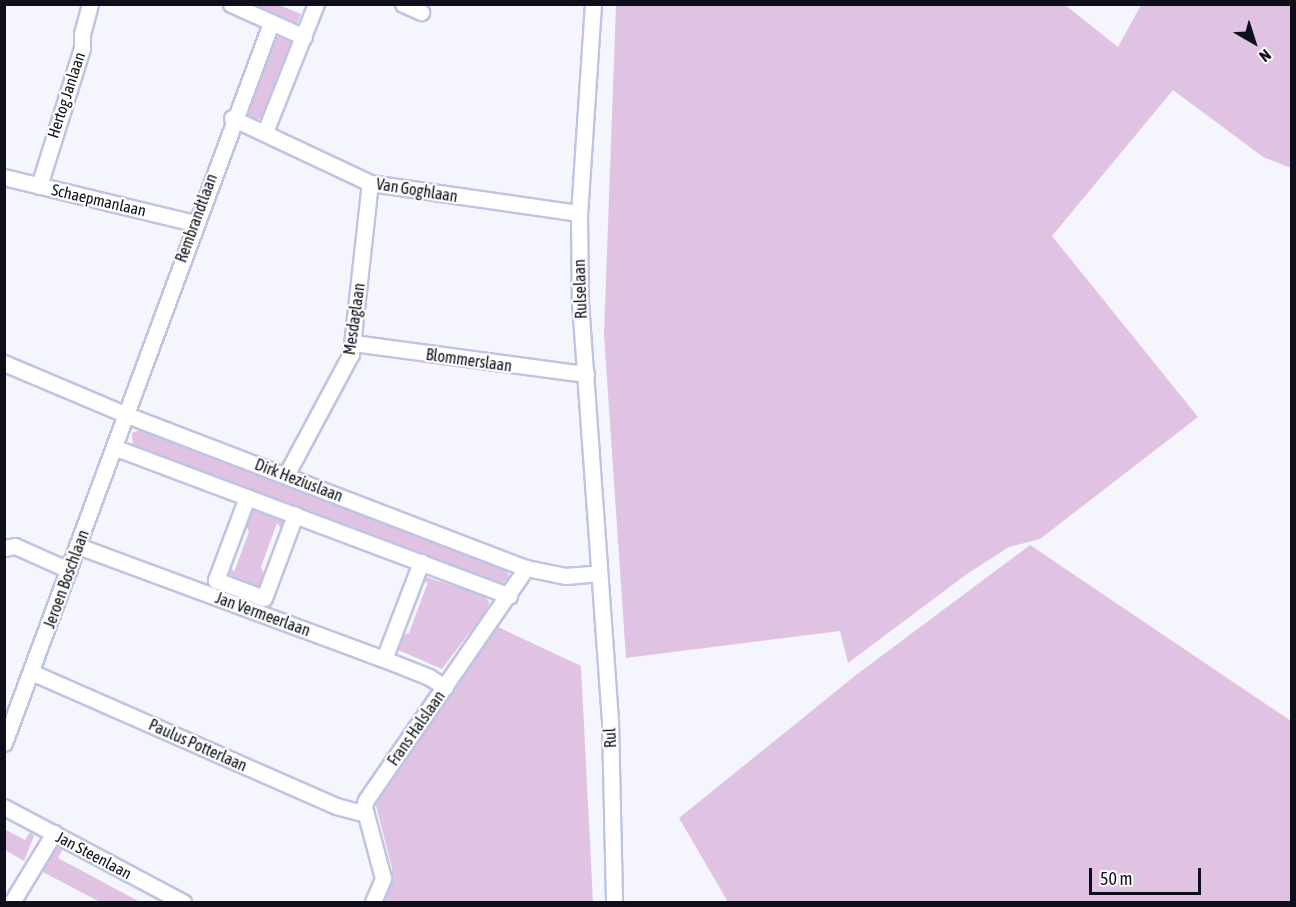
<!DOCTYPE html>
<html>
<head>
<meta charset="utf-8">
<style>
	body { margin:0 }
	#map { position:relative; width:1296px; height:907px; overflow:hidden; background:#f5f6fd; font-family:"Asap Condensed",sans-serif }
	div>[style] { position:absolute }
	.green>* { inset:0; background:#e0c2e2 }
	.roads { filter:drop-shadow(2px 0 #bec4e3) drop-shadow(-2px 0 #bec4e3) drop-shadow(0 2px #bec4e3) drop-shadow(0 -2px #bec4e3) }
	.minor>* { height:15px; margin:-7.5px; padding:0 7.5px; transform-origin:7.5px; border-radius:7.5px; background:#fff }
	span { translate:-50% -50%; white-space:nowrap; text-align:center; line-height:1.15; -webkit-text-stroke:4.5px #fff; paint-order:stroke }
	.street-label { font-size:16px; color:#0e0f1a }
	.frame { position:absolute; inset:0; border:6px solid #0e0f1a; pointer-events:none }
	.north { position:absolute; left:1224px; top:12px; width:60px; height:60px; -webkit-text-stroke:4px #fff; paint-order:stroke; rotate:141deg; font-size:16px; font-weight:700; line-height:24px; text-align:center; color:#0e0f1a }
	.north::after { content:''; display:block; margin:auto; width:21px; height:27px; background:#0e0f1a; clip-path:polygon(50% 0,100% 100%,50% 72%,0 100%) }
	.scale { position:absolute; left:1089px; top:868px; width:112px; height:27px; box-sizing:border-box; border:3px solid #0e0f1a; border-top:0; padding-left:8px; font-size:18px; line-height:21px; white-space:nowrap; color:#0e0f1a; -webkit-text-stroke:4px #fff; paint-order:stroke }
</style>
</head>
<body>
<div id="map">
	<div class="green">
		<div style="clip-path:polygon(247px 5px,279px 5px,301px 14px,297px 24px,293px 24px)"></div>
		<div style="clip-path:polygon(616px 5px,1065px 5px,1118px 47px,1141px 5px,1291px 5px,1291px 168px,1263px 157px,1173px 90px,1052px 236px,1198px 417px,1040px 539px,1009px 547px,967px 574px,848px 663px,840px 631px,626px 658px,604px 335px)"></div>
		<div style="clip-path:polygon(276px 36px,289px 40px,293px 48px,264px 118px,254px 120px,244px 109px,271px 38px)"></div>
		<div style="clip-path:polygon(145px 428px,507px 568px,509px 578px,499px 586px,133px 449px,132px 433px)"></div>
		<div style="clip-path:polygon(254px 507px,283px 518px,286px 523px,284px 532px,277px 523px,261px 567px,267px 581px,255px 590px,226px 572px,228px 563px,234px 572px,249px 532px,243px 518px)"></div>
		<div style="clip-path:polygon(1030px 545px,1291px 721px,1291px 902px,728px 902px,679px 818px,856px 675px)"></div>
		<div style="clip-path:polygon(426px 577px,482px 595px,489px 601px,488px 608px,442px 669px,398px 650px,400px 637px,409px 633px,428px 582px,421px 583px)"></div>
		<div style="clip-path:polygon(498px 627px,581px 666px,593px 902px,383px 902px,392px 882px,392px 868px,376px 806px,378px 797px)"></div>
		<div style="clip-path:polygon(4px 829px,25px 840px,30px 832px,34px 836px,24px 861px,5px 850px)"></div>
		<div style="clip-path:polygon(64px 847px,58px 858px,140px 902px,100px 902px,39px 870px,53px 848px)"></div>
	</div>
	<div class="roads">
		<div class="minor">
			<div style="left:231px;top:4px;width:80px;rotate:24.3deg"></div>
			<div style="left:403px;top:4px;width:20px;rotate:24deg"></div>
			<div style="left:593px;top:4px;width:209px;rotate:93.8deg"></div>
			<div style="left:579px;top:213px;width:89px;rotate:89.4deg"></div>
			<div style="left:580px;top:302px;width:422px;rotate:85.9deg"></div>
			<div style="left:610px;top:723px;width:179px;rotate:88.7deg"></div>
			<div style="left:232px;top:118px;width:153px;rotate:25.2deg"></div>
			<div style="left:370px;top:183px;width:211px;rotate:8.2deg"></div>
			<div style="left:265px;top:132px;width:138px;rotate:-68.3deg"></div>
			<div style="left:4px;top:177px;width:195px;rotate:13.6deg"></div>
			<div style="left:39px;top:186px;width:145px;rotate:-72.7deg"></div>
			<div style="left:82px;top:48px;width:14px;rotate:-90deg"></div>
			<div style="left:82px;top:34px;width:31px;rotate:-75deg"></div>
			<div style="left:353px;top:343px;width:235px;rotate:7.6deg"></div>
			<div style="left:4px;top:363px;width:134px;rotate:22.9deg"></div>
			<div style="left:127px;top:415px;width:427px;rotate:21deg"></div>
			<div style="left:526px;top:568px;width:41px;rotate:11.3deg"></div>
			<div style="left:566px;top:576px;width:33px;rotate:-5deg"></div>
			<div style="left:116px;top:448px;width:420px;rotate:20.6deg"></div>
			<div style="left:286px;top:475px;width:137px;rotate:-61.8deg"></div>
			<div style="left:351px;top:354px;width:172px;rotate:-83.7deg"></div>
			<div style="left:247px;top:497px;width:89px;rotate:110.5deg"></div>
			<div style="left:216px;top:580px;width:51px;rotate:20.6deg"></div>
			<div style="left:264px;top:598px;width:89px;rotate:-69.5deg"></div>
			<div style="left:78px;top:546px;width:326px;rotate:20.3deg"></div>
			<div style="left:384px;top:659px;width:48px;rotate:21.8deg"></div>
			<div style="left:429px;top:677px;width:19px;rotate:32deg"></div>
			<div style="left:4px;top:548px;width:11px;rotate:-10deg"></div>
			<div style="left:15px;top:546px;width:59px;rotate:24deg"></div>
			<div style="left:384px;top:659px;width:104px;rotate:-69.1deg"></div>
			<div style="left:31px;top:672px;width:333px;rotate:23.7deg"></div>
			<div style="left:336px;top:806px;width:31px;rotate:15deg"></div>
			<div style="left:4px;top:743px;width:768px;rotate:-69.65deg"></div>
			<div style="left:4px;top:807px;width:203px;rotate:28deg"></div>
			<div style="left:12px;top:902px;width:81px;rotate:-58.7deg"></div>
			<div style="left:373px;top:902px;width:26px;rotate:-67deg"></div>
			<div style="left:383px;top:878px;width:73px;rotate:-105deg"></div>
			<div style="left:364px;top:807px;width:7px;rotate:-74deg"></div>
			<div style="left:366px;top:800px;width:282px;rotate:-55.4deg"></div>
		</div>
	</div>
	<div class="street-label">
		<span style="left:66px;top:95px;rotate:-72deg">Hertog Janlaan</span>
		<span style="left:417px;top:190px;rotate:9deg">Van Goghlaan</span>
		<span style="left:99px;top:200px;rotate:13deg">Schaepmanlaan</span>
		<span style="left:196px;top:218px;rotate:-70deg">Rembrandtlaan</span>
		<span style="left:580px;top:289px;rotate:-92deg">Rulselaan</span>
		<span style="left:354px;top:319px;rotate:-82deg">Mesdaglaan</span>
		<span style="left:469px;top:360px;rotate:8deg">Blommerslaan</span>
		<span style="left:299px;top:480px;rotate:21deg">Dirk Heziuslaan</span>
		<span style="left:66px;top:579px;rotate:-70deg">Jeroen Boschlaan</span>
		<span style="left:263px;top:614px;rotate:20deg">Jan Vermeerlaan</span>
		<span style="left:416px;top:728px;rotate:-55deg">Frans Halslaan</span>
		<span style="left:610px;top:738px;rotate:-93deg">Rul</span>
		<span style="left:198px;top:745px;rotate:24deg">Paulus Potterlaan</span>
		<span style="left:94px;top:855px;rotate:28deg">Jan Steenlaan</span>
	</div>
	<div class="frame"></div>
	<div class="north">N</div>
	<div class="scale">50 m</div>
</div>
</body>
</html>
